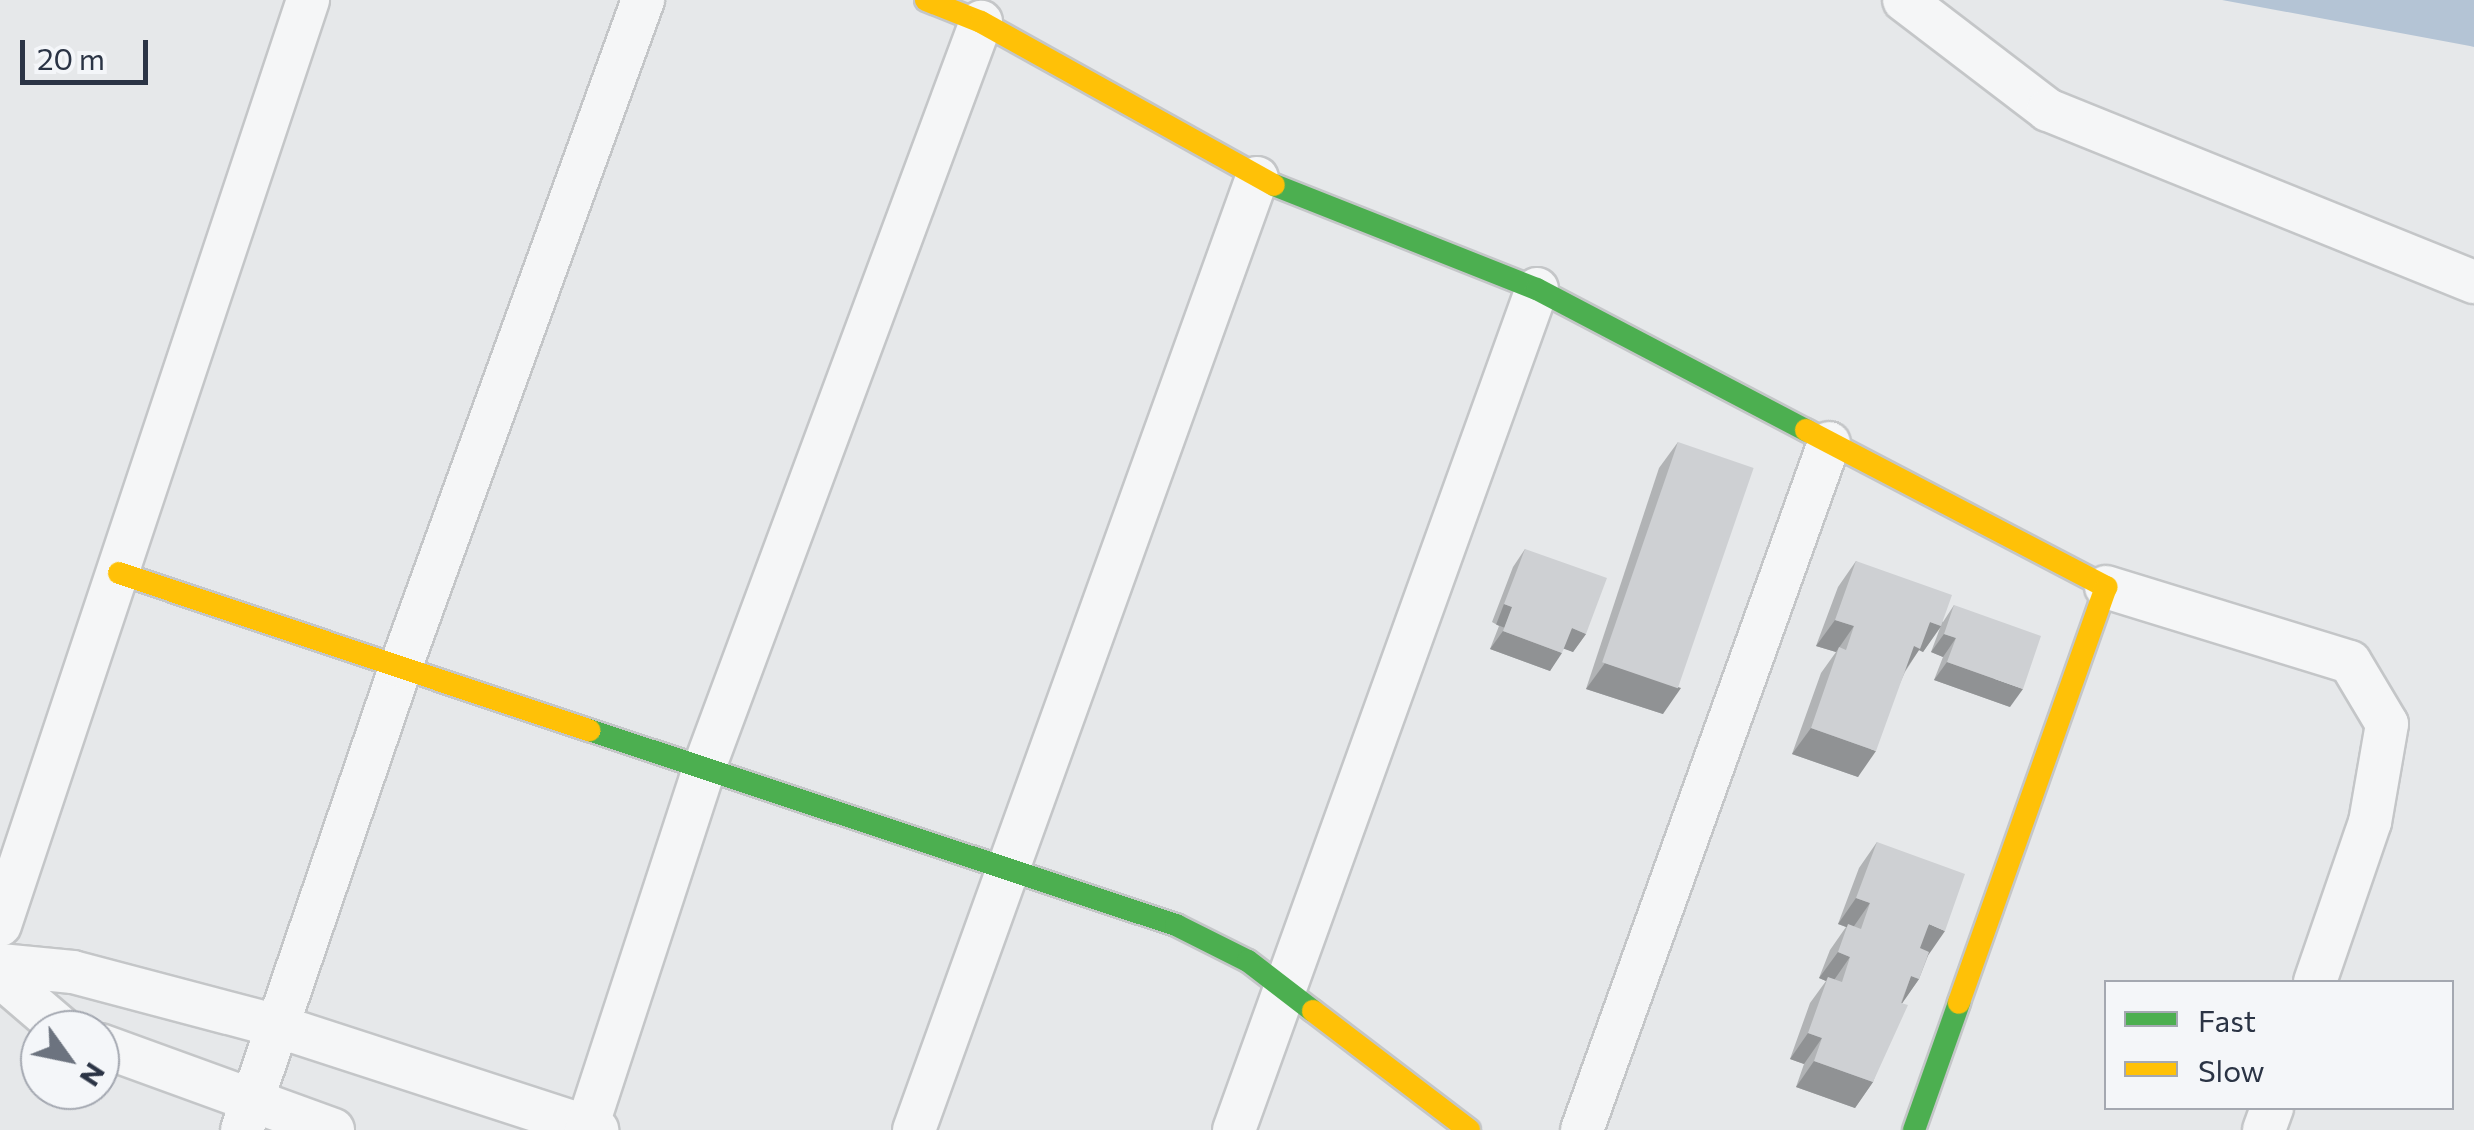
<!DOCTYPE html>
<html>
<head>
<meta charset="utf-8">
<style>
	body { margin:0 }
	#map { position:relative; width:2474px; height:1130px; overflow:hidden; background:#e6e8ea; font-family:Commissioner,sans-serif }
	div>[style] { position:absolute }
	.water>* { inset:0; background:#b4c4d5 }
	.roads { filter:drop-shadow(2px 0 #c4c6c8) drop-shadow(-2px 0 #c4c6c8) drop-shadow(0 2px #c4c6c8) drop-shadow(0 -2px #c4c6c8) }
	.street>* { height:42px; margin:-21px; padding:0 21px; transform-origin:21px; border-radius:21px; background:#f5f6f7 }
	.fast>* { height:22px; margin:-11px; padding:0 11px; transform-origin:11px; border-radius:11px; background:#4caf50 }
	.slow>* { height:22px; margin:-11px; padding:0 11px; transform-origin:11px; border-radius:11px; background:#ffc107 }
	.wall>* { inset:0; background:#b1b3b5 }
	.shaded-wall>* { inset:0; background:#909294; transform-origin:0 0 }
	.building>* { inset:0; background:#ced0d3; transform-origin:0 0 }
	span { translate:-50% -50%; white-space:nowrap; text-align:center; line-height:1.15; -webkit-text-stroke:10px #f4f6f9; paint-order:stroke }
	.legend { position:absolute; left:2104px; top:980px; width:350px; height:130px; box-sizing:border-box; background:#f4f6f9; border:2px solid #a4a8b1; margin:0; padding:12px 18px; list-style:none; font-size:30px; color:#2b3445 }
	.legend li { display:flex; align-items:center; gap:20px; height:50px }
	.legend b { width:50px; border:2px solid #a4a8b1 }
	.north { position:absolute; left:20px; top:1010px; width:100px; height:100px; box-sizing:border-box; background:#f4f6f9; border:2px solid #a4a8b1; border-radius:50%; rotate:123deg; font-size:28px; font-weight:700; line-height:40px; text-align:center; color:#2b3445 }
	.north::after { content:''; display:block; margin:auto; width:35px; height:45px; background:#6c737f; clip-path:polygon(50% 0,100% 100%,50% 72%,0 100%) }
	.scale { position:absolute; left:20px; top:40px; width:128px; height:45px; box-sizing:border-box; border:5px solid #2b3445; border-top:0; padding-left:12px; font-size:30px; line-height:35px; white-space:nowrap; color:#2b3445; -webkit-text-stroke:8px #f4f6f9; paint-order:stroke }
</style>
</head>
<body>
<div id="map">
	<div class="water">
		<div style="clip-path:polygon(2222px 0,2474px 0,2474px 47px,2470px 46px)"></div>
	</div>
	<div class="roads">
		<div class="street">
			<div style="left:1904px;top:0;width:181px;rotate:37.4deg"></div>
			<div style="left:2048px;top:110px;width:459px;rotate:22deg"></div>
			<div style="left:2106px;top:587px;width:255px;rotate:17.1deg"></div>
			<div style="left:2350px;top:662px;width:72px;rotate:59.2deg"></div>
			<div style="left:2387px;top:724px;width:99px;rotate:99.8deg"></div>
			<div style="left:2370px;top:822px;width:169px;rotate:109deg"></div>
			<div style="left:0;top:925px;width:975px;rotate:-71.58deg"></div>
			<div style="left:0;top:965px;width:73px;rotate:5.5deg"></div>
			<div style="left:73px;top:972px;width:208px;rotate:14.8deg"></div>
			<div style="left:274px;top:1025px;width:340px;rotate:18deg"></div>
			<div style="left:0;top:976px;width:83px;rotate:40.6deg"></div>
			<div style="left:100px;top:1045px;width:248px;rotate:20deg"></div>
			<div style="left:242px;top:1130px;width:490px;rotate:-71.1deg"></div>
			<div style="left:401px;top:666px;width:709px;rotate:-70.03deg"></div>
			<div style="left:586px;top:1130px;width:381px;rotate:-71.9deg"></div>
			<div style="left:704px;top:768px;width:796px;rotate:-69.63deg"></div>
			<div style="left:914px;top:1130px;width:1012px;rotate:-70.19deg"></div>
			<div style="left:1234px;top:1130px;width:894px;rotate:-70.19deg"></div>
			<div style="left:1582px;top:1130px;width:730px;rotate:-70.22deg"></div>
			<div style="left:2264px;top:1130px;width:23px;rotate:-70deg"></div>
		</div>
		<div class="fast">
			<div style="left:1274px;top:185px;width:283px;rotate:21.6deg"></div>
			<div style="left:1537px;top:289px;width:304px;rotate:27.7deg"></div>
			<div style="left:589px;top:730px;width:619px;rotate:18.38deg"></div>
			<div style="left:1176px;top:925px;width:80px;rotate:26.6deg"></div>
			<div style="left:1248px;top:961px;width:82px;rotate:37.6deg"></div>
			<div style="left:1914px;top:1130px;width:135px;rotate:-70.5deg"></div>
		</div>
		<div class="slow">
			<div style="left:926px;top:0;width:59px;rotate:21.8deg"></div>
			<div style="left:981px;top:22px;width:335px;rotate:29.1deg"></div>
			<div style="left:1806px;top:430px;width:339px;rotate:27.6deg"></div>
			<div style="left:2106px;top:587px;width:441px;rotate:109.5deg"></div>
			<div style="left:119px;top:573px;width:496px;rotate:18.5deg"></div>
			<div style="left:1313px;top:1011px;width:196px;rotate:37.3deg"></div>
		</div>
	</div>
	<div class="wall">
		<div style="clip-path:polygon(1678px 442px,1663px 714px,1586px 689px,1659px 468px)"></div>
		<div style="clip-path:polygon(1525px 549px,1586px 634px,1573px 652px,1564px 648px,1550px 671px,1490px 649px,1499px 626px,1492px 622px,1513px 567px)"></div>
		<div style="clip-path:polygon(1856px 561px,1943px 622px,1954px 605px,2010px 707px,1934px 680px,1943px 657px,1931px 652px,1940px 628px,1923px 652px,1919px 650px,1905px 672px,1858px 777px,1792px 754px,1821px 673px,1836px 652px,1816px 646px,1838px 587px)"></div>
		<div style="clip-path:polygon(1877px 842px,1928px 956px,1919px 979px,1902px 1003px,1873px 1082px,1855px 1108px,1796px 1087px,1804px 1064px,1790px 1059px,1810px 1003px,1826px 981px,1819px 978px,1830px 950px,1846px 927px,1838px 924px,1859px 868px)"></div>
	</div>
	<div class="shaded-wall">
		<div style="left:1504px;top:604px;width:9px;height:22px;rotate:21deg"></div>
		<div style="clip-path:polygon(1835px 620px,1854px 626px,1836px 652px,1816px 646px)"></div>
		<div style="clip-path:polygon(1930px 622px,1941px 626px,1923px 652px,1919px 650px,1902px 675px,1895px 672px)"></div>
		<div style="clip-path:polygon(1572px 628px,1586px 634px,1573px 652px,1559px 647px)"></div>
		<div style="clip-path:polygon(1503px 631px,1562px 653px,1550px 671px,1490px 649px)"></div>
		<div style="clip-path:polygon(1944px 634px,1956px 638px,1943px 657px,1931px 652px)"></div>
		<div style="clip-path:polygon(1947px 662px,2023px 689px,2010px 707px,1934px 680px)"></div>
		<div style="clip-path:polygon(1605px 663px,1681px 688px,1663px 714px,1586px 689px)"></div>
		<div style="clip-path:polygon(1811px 728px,1876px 751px,1858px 777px,1792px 754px)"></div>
		<div style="clip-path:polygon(1856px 898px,1870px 903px,1852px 929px,1838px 924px)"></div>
		<div style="clip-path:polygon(1929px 924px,1945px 931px,1927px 957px,1911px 950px)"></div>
		<div style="clip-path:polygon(1838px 952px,1850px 957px,1832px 983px,1828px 977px,1826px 981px,1819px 978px)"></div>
		<div style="clip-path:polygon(1911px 976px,1919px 979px,1901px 1005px)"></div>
		<div style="clip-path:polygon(1808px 1033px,1822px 1038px,1804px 1064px,1790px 1059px)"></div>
		<div style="clip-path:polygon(1814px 1061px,1873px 1082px,1855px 1108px,1796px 1087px)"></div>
	</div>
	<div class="building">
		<div style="left:1678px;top:442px;width:80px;height:233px;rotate:19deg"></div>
		<div style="clip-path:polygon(1525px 549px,1607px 578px,1586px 634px,1572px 628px,1562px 653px,1503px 631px,1512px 607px,1504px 604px)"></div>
		<div style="clip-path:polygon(1856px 561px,1952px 595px,1941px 626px,1930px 622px,1920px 649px,1914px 646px,1876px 751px,1811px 728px,1839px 647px,1846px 650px,1854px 626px,1835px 620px)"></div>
		<div style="clip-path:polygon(1954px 605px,2041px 636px,2023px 689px,1947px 662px,1956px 638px,1944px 634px)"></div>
		<div style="clip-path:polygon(1877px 842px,1965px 874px,1945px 931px,1929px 924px,1920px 948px,1929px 952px,1919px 979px,1911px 976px,1901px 1003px,1908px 1005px,1873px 1082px,1814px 1061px,1822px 1038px,1808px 1033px,1828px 977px,1842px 982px,1850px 957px,1838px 952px,1848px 924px,1861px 929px,1870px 903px,1856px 898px)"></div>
	</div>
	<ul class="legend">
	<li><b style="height:12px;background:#4caf50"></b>Fast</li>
	<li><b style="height:12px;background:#ffc107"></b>Slow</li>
	</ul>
	<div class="north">N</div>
	<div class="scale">20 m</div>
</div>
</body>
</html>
